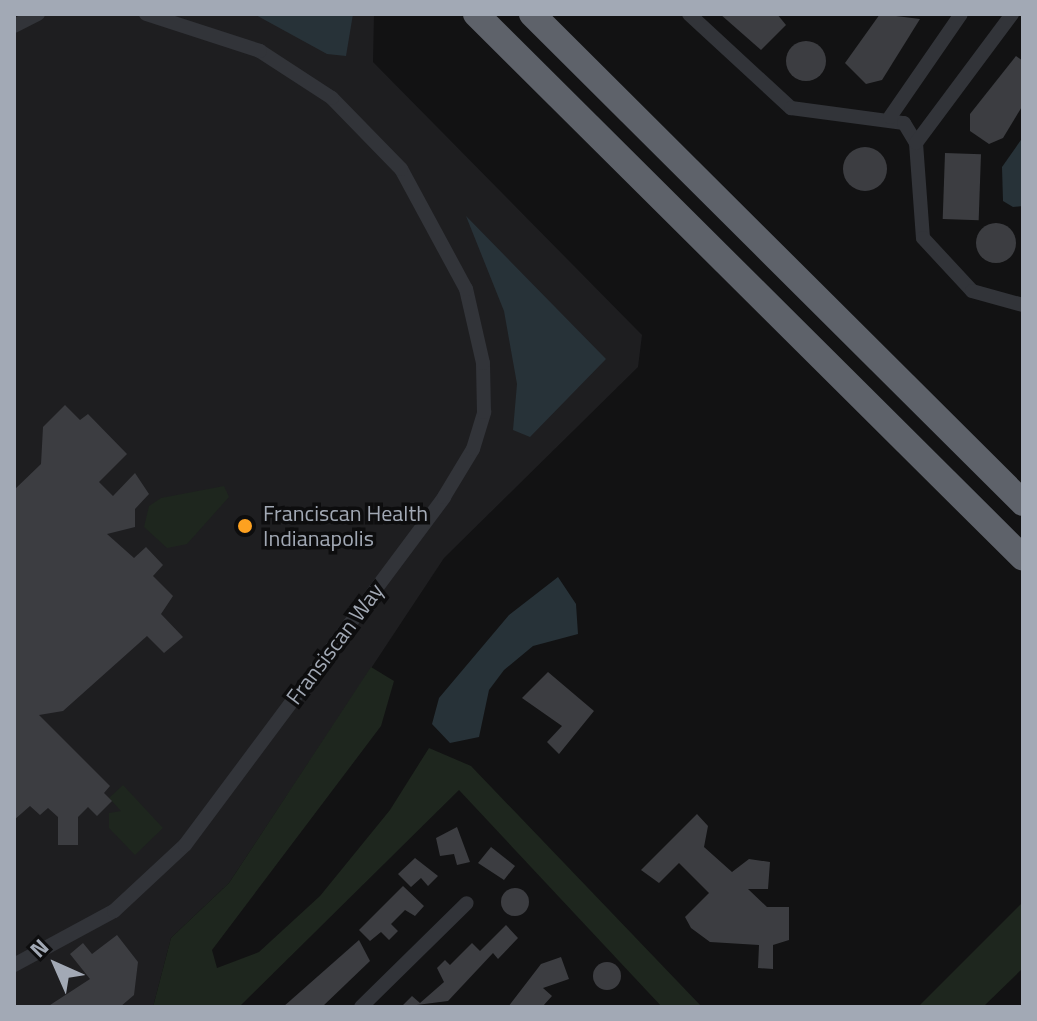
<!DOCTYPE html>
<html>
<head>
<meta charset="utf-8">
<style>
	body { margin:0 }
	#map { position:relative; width:1037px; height:1021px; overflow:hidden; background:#121213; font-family:"Titillium Web",sans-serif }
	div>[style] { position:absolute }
	.built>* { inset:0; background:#1e1e20 }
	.green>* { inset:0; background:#1e261e }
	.water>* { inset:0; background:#273238 }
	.building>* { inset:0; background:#3c3d41; transform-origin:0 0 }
	.round { border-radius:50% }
	.minor>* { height:14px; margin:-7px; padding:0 7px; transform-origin:7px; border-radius:7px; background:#323439 }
	.motorway>* { height:26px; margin:-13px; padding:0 13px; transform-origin:13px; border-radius:13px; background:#5e626a }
	.dots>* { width:22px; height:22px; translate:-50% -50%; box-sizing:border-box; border:4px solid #0d0d0e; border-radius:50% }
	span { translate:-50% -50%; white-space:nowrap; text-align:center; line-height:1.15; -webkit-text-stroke:7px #0d0d0e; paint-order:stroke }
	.poi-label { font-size:22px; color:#a2a9b5 }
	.left { translate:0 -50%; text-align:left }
	.street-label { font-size:22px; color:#a2a9b5 }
	.frame { position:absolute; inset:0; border:16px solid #a2a9b5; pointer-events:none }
	.north { position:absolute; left:16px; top:925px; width:80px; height:80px; -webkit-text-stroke:6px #0d0d0e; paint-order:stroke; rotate:315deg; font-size:22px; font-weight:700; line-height:32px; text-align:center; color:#a2a9b5 }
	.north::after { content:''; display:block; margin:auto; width:28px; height:36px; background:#a2a9b5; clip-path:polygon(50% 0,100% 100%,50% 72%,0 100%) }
</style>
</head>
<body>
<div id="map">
	<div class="built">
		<div style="clip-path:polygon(14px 14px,374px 14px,373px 62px,642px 335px,638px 367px,444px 558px,229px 883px,171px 938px,153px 1007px,14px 1007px)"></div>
	</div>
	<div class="green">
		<div style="clip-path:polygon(224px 486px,229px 497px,187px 544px,167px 548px,144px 527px,149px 506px,161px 498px)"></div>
		<div style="clip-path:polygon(371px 667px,394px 681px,381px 726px,212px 950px,217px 968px,259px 952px,320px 896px,390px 810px,429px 748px,471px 766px,702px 1007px,662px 1007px,459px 790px,239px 1007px,153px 1007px,171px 938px,229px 883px)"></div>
		<div style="clip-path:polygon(123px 785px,163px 828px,135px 855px,109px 828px,109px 813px,121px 811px,109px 798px)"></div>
		<div style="clip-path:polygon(1023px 902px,1023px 968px,983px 1007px,918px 1007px)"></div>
	</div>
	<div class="water">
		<div style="clip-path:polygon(254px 14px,353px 14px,346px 56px,327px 54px)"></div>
		<div style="clip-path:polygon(1023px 137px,1023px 206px,1013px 207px,1003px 201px,1002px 167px)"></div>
		<div style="clip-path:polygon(466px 216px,606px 359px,530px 437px,513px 430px,517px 384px,504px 311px)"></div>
		<div style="clip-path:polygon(558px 577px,576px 604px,578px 634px,533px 646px,504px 670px,489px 690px,479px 737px,450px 743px,432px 724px,439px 698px,509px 615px)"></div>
	</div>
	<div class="building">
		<div style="clip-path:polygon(720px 14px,777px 14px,786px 25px,761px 50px)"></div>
		<div style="clip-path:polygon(880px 14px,920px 19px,882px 80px,866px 84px,845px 63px)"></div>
		<div class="round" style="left:786px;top:41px;width:40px;height:40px"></div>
		<div style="clip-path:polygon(1016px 56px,1023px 61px,1023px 105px,1003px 138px,989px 144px,970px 131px,970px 114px)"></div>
		<div class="round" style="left:843px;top:147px;width:44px;height:44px"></div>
		<div style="left:945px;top:153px;width:36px;height:66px;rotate:2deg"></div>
		<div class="round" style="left:976px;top:223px;width:40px;height:40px"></div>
		<div style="clip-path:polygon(65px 405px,80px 420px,88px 414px,127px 454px,99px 482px,113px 496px,135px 473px,149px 494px,135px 509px,135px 527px,107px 534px,134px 558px,146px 547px,163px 565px,153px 576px,173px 596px,161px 614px,183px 637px,164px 653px,147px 636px,63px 711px,39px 715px,110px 786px,104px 793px,112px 801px,97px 816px,88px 807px,78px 817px,78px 845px,58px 845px,58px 817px,48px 808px,40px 815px,30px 806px,14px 820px,14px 490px,41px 464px,43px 427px)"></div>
		<div style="clip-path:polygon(548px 672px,594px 711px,559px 754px,547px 742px,562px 726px,522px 698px)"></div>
		<div style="clip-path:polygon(697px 814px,708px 826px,704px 847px,732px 872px,749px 859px,770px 862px,768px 889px,748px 889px,767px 907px,789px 907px,789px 940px,773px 945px,773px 969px,758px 968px,759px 945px,710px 942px,691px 928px,685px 917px,709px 893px,679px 863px,659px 883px,641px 870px)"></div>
		<div style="clip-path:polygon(457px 827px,470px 862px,457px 865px,454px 854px,440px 856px,436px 838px)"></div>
		<div style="clip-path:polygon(491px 847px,515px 866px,504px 880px,478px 863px)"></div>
		<div style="clip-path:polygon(415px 858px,438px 876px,428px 886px,421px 878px,411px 887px,398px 874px)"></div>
		<div style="clip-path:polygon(403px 886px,424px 906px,415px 916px,405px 910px,391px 924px,398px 931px,389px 940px,381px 932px,370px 941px,359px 930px)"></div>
		<div class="round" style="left:501px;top:888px;width:28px;height:28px"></div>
		<div style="clip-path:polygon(506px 925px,518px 938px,498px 959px,493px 953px,448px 1001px,401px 1007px,412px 996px,420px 1003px,444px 982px,437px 968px,445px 960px,450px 965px,472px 943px,480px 951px)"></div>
		<div style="clip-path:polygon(117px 935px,138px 962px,134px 995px,120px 1007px,47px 1007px,90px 979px,70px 954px,83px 943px,92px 954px)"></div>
		<div style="clip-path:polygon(359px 940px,370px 961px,322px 1007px,283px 1007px)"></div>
		<div style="clip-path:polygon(561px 957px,569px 979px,543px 988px,552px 996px,543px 1006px,508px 1007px,541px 964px)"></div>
		<div class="round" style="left:593px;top:962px;width:28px;height:28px"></div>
	</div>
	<div class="minor">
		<div style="left:689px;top:14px;width:139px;rotate:42.7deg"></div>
		<div style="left:791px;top:108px;width:114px;rotate:7.6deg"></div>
		<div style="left:904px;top:123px;width:23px;rotate:59deg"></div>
		<div style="left:916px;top:143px;width:95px;rotate:85.8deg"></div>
		<div style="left:923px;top:238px;width:72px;rotate:47.2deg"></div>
		<div style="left:972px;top:291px;width:53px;rotate:15.4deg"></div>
		<div style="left:14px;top:26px;width:27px;rotate:-27deg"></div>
		<div style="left:890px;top:117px;width:125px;rotate:-55.4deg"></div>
		<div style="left:916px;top:143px;width:161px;rotate:-53.3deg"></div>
		<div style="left:14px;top:965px;width:114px;rotate:-28.4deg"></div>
		<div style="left:114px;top:911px;width:97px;rotate:-42.9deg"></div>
		<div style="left:185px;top:845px;width:434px;rotate:-53.3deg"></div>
		<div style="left:444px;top:497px;width:56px;rotate:-58.9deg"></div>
		<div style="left:473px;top:449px;width:39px;rotate:-73deg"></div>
		<div style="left:484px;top:412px;width:49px;rotate:-91.2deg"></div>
		<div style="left:483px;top:363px;width:76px;rotate:-102.9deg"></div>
		<div style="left:466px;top:289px;width:136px;rotate:-118.4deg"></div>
		<div style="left:401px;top:169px;width:99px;rotate:-134.2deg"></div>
		<div style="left:332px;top:98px;width:86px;rotate:-146.9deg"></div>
		<div style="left:260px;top:51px;width:120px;rotate:-162deg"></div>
		<div style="left:361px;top:1007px;width:148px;rotate:-44.5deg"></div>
	</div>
	<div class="motorway">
		<div style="left:476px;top:14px;width:771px;rotate:44.84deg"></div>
		<div style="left:532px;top:14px;width:693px;rotate:44.88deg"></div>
	</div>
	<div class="dots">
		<div style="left:245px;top:526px;background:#fda120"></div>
	</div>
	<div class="poi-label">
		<span class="left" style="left:263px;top:526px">Franciscan Health<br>Indianapolis</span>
	</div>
	<div class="street-label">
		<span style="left:335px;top:644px;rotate:-53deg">Fransiscan Way</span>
	</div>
	<div class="frame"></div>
	<div class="north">N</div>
</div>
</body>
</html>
